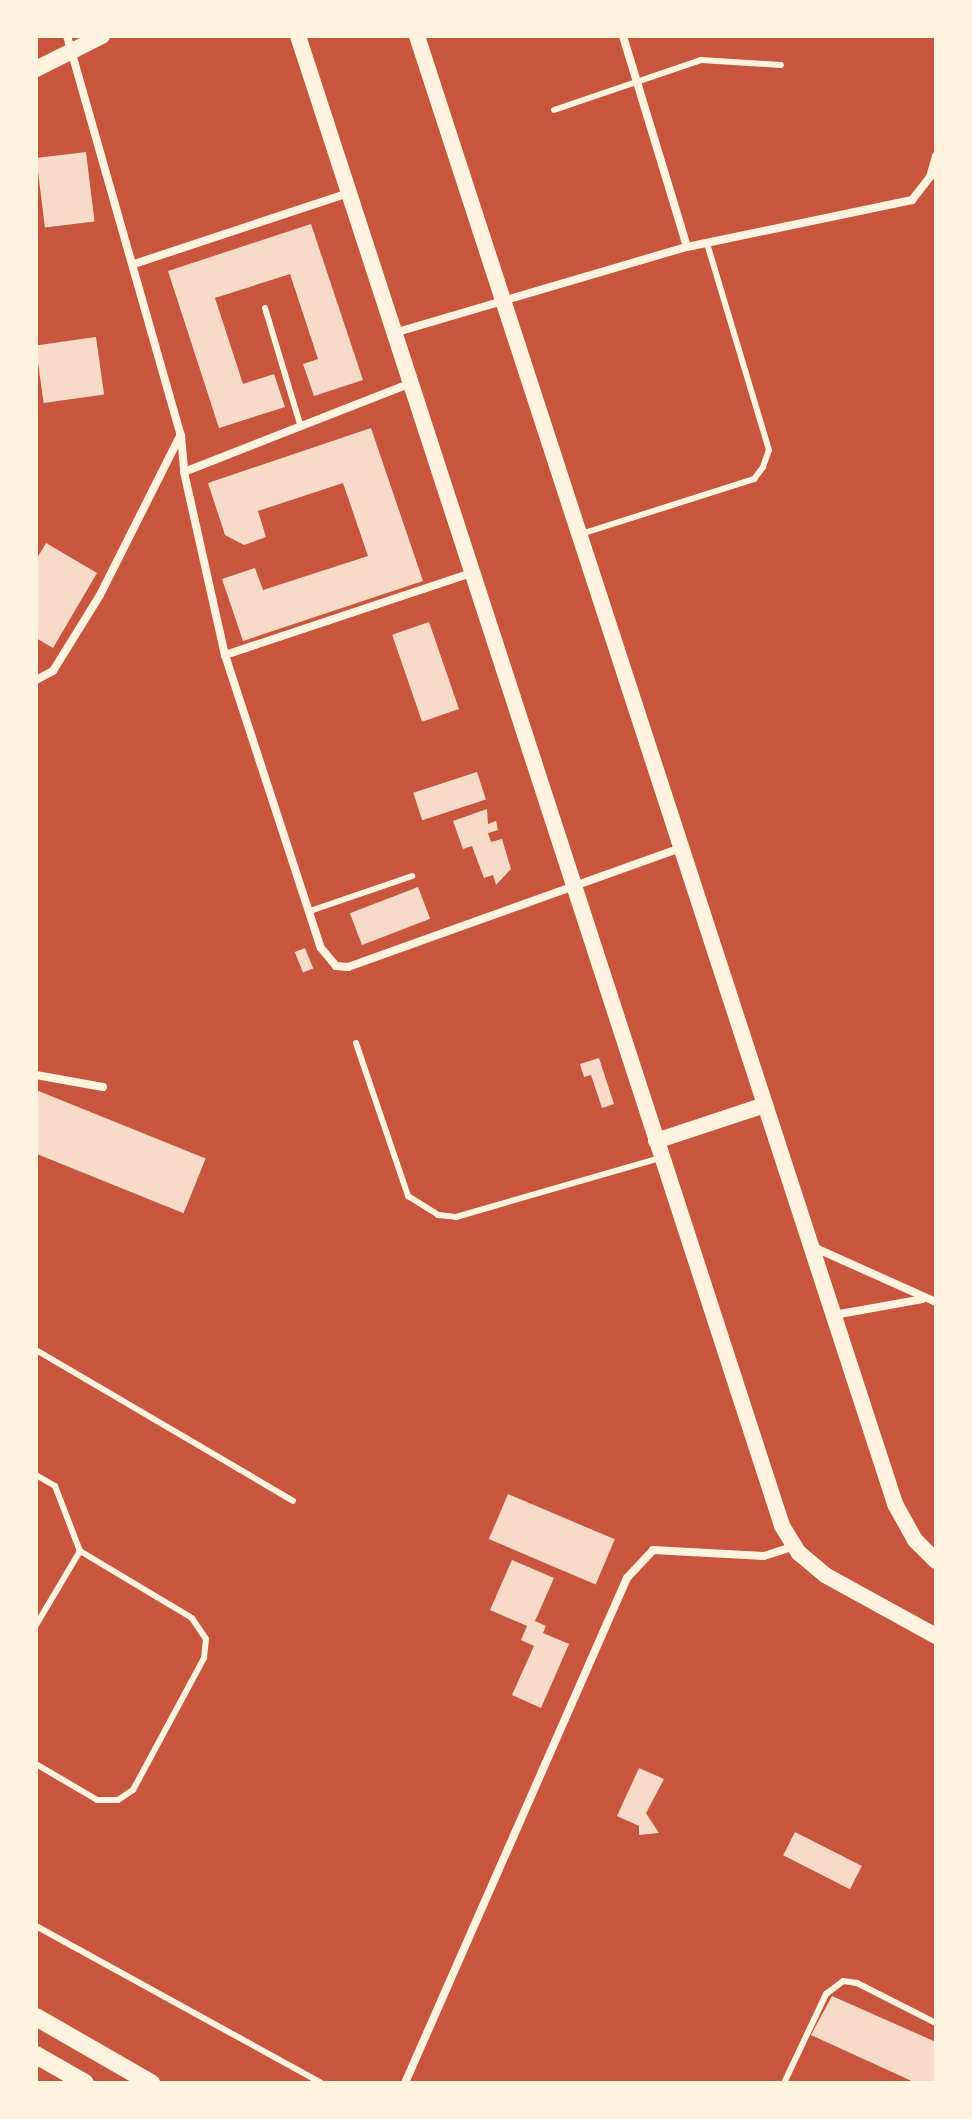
<!DOCTYPE html>
<html>
<head>
<meta charset="utf-8">
<style>
	body { margin:0 }
	#map { position:relative; width:972px; height:2119px; overflow:hidden; background:#c8553d; font-family:"Roboto Condensed",sans-serif }
	div>[style] { position:absolute }
	.building>* { inset:0; background:#f7dbc8; transform-origin:0 0 }
	.service>* { height:6px; margin:-3px; padding:0 3px; transform-origin:3px; border-radius:3px; background:#fff3e0 }
	.minor>* { height:8px; margin:-4px; padding:0 4px; transform-origin:4px; border-radius:4px; background:#fff3e0 }
	.secondary>* { height:16px; margin:-8px; padding:0 8px; transform-origin:8px; border-radius:8px; background:#fff3e0 }
	.trunk>* { height:18px; margin:-9px; padding:0 9px; transform-origin:9px; border-radius:9px; background:#fff3e0 }
	span { translate:-50% -50%; white-space:nowrap; text-align:center; line-height:1.15; -webkit-text-stroke:8px #fff3e0; paint-order:stroke }
	.frame { position:absolute; inset:0; border:38px solid #fff3e0; pointer-events:none }
</style>
</head>
<body>
<div id="map">
	<div class="building">
		<div style="left:86px;top:152px;width:70px;height:50px;rotate:83deg"></div>
		<div style="clip-path:polygon(311px 224px,363px 380px,314px 396px,303px 364px,318px 359px,290px 274px,215px 298px,243px 384px,274px 374px,285px 407px,219px 428px,168px 271px)"></div>
		<div style="left:96px;top:337px;width:58px;height:61px;rotate:82deg"></div>
		<div style="clip-path:polygon(371px 428px,423px 581px,243px 641px,222px 579px,255px 568px,263px 590px,368px 556px,343px 483px,258px 511px,266px 537px,244px 545px,225px 535px,208px 483px)"></div>
		<div style="clip-path:polygon(46px 543px,97px 573px,53px 648px,36px 638px,36px 560px)"></div>
		<div style="left:429px;top:622px;width:92px;height:39px;rotate:71deg"></div>
		<div style="left:477px;top:772px;width:29px;height:67px;rotate:72deg"></div>
		<div style="clip-path:polygon(487px 809px,488px 824px,496px 821px,498px 830px,488px 833px,491px 842px,502px 839px,511px 869px,496px 885px,493px 875px,484px 878px,472px 846px,463px 849px,453px 821px)"></div>
		<div style="left:418px;top:887px;width:34px;height:73px;rotate:69deg"></div>
		<div style="left:305px;top:948px;width:22px;height:11px;rotate:68deg"></div>
		<div style="clip-path:polygon(599px 1058px,614px 1104px,602px 1108px,591px 1075px,584px 1077px,580px 1064px)"></div>
		<div style="left:36px;top:1090px;width:183px;height:59px;rotate:22deg"></div>
		<div style="left:508px;top:1494px;width:116px;height:49px;rotate:23deg"></div>
		<div style="clip-path:polygon(512px 1560px,554px 1578px,535px 1621px,546px 1626px,543px 1633px,569px 1644px,541px 1708px,512px 1695px,534px 1646px,521px 1640px,527px 1626px,490px 1610px)"></div>
		<div style="clip-path:polygon(639px 1768px,664px 1779px,646px 1813px,659px 1833px,639px 1835px,639px 1826px,617px 1816px)"></div>
		<div style="left:795px;top:1832px;width:75px;height:26px;rotate:27deg"></div>
		<div style="clip-path:polygon(832px 1996px,936px 2042px,936px 2083px,916px 2083px,811px 2035px)"></div>
	</div>
	<div class="service">
		<div style="left:554px;top:110px;width:155px;rotate:-18.8deg"></div>
		<div style="left:701px;top:60px;width:80px;rotate:3.6deg"></div>
		<div style="left:265px;top:308px;width:121px;rotate:73.2deg"></div>
		<div style="left:581px;top:534px;width:182px;rotate:-17.6deg"></div>
		<div style="left:754px;top:479px;width:15px;rotate:-53deg"></div>
		<div style="left:763px;top:467px;width:18px;rotate:-71deg"></div>
		<div style="left:769px;top:450px;width:216px;rotate:-106.7deg"></div>
		<div style="left:310px;top:911px;width:108px;rotate:-18.9deg"></div>
		<div style="left:356px;top:1043px;width:162px;rotate:71.2deg"></div>
		<div style="left:408px;top:1196px;width:36px;rotate:32deg"></div>
		<div style="left:438px;top:1215px;width:18px;rotate:6deg"></div>
		<div style="left:456px;top:1217px;width:212px;rotate:-16.1deg"></div>
		<div style="left:36px;top:1350px;width:298px;rotate:30.4deg"></div>
		<div style="left:36px;top:1475px;width:22px;rotate:30deg"></div>
		<div style="left:55px;top:1486px;width:70px;rotate:69deg"></div>
		<div style="left:80px;top:1551px;width:86px;rotate:120.7deg"></div>
		<div style="left:36px;top:1764px;width:71px;rotate:30.5deg"></div>
		<div style="left:97px;top:1800px;width:21px"></div>
		<div style="left:118px;top:1800px;width:18px;rotate:-34deg"></div>
		<div style="left:133px;top:1790px;width:150px;rotate:-61.7deg"></div>
		<div style="left:204px;top:1658px;width:19px;rotate:-84deg"></div>
		<div style="left:206px;top:1639px;width:25px;rotate:-124deg"></div>
		<div style="left:192px;top:1618px;width:131px;rotate:-149.1deg"></div>
		<div style="left:36px;top:1926px;width:325px;rotate:28.8deg"></div>
		<div style="left:784px;top:2083px;width:98px;rotate:-64.7deg"></div>
		<div style="left:826px;top:1994px;width:21px;rotate:-37deg"></div>
		<div style="left:843px;top:1981px;width:14px;rotate:8deg"></div>
		<div style="left:857px;top:1983px;width:89px;rotate:26.9deg"></div>
	</div>
	<div class="minor">
		<div style="left:67px;top:36px;width:415px;rotate:74.1deg"></div>
		<div style="left:181px;top:435px;width:37px;rotate:85deg"></div>
		<div style="left:184px;top:472px;width:188px;rotate:77.4deg"></div>
		<div style="left:225px;top:655px;width:308px;rotate:71.9deg"></div>
		<div style="left:321px;top:948px;width:23px;rotate:50deg"></div>
		<div style="left:336px;top:966px;width:12px;rotate:5deg"></div>
		<div style="left:348px;top:967px;width:354px;rotate:-19.7deg"></div>
		<div style="left:623px;top:36px;width:220px;rotate:73.1deg"></div>
		<div style="left:134px;top:264px;width:226px;rotate:-18.3deg"></div>
		<div style="left:394px;top:333px;width:305px;rotate:-16.4deg"></div>
		<div style="left:687px;top:247px;width:230px;rotate:-11.8deg"></div>
		<div style="left:912px;top:200px;width:29px;rotate:-52deg"></div>
		<div style="left:930px;top:177px;width:22px;rotate:-74deg"></div>
		<div style="left:184px;top:472px;width:242px;rotate:-21.4deg"></div>
		<div style="left:225px;top:655px;width:262px;rotate:-18.4deg"></div>
		<div style="left:36px;top:680px;width:19px;rotate:-28deg"></div>
		<div style="left:53px;top:671px;width:89px;rotate:-58.3deg"></div>
		<div style="left:100px;top:595px;width:178px;rotate:-63.3deg"></div>
		<div style="left:36px;top:1075px;width:68px;rotate:10.2deg"></div>
		<div style="left:813px;top:1247px;width:135px;rotate:24.1deg"></div>
		<div style="left:834px;top:1315px;width:90px;rotate:-10.2deg"></div>
		<div style="left:405px;top:2083px;width:552px;rotate:-66.27deg"></div>
		<div style="left:627px;top:1578px;width:38px;rotate:-47deg"></div>
		<div style="left:653px;top:1550px;width:111px;rotate:3.1deg"></div>
		<div style="left:764px;top:1556px;width:32px;rotate:-18deg"></div>
	</div>
	<div class="secondary">
		<div style="left:298px;top:36px;width:1567px;rotate:72deg"></div>
		<div style="left:782px;top:1526px;width:32px;rotate:58deg"></div>
		<div style="left:799px;top:1553px;width:34px;rotate:40deg"></div>
		<div style="left:825px;top:1575px;width:127px;rotate:28.8deg"></div>
		<div style="left:417px;top:36px;width:1544px;rotate:71.96deg"></div>
		<div style="left:895px;top:1504px;width:41px;rotate:60.9deg"></div>
		<div style="left:915px;top:1540px;width:30px;rotate:45deg"></div>
		<div style="left:36px;top:69px;width:74px;rotate:-26.6deg"></div>
		<div style="left:656px;top:1141px;width:115px;rotate:-18.3deg"></div>
	</div>
	<div class="trunk">
		<div style="left:36px;top:2017px;width:133px;rotate:29.9deg"></div>
		<div style="left:36px;top:2055px;width:56px;rotate:29.7deg"></div>
	</div>
	<div class="frame"></div>
</div>
</body>
</html>
